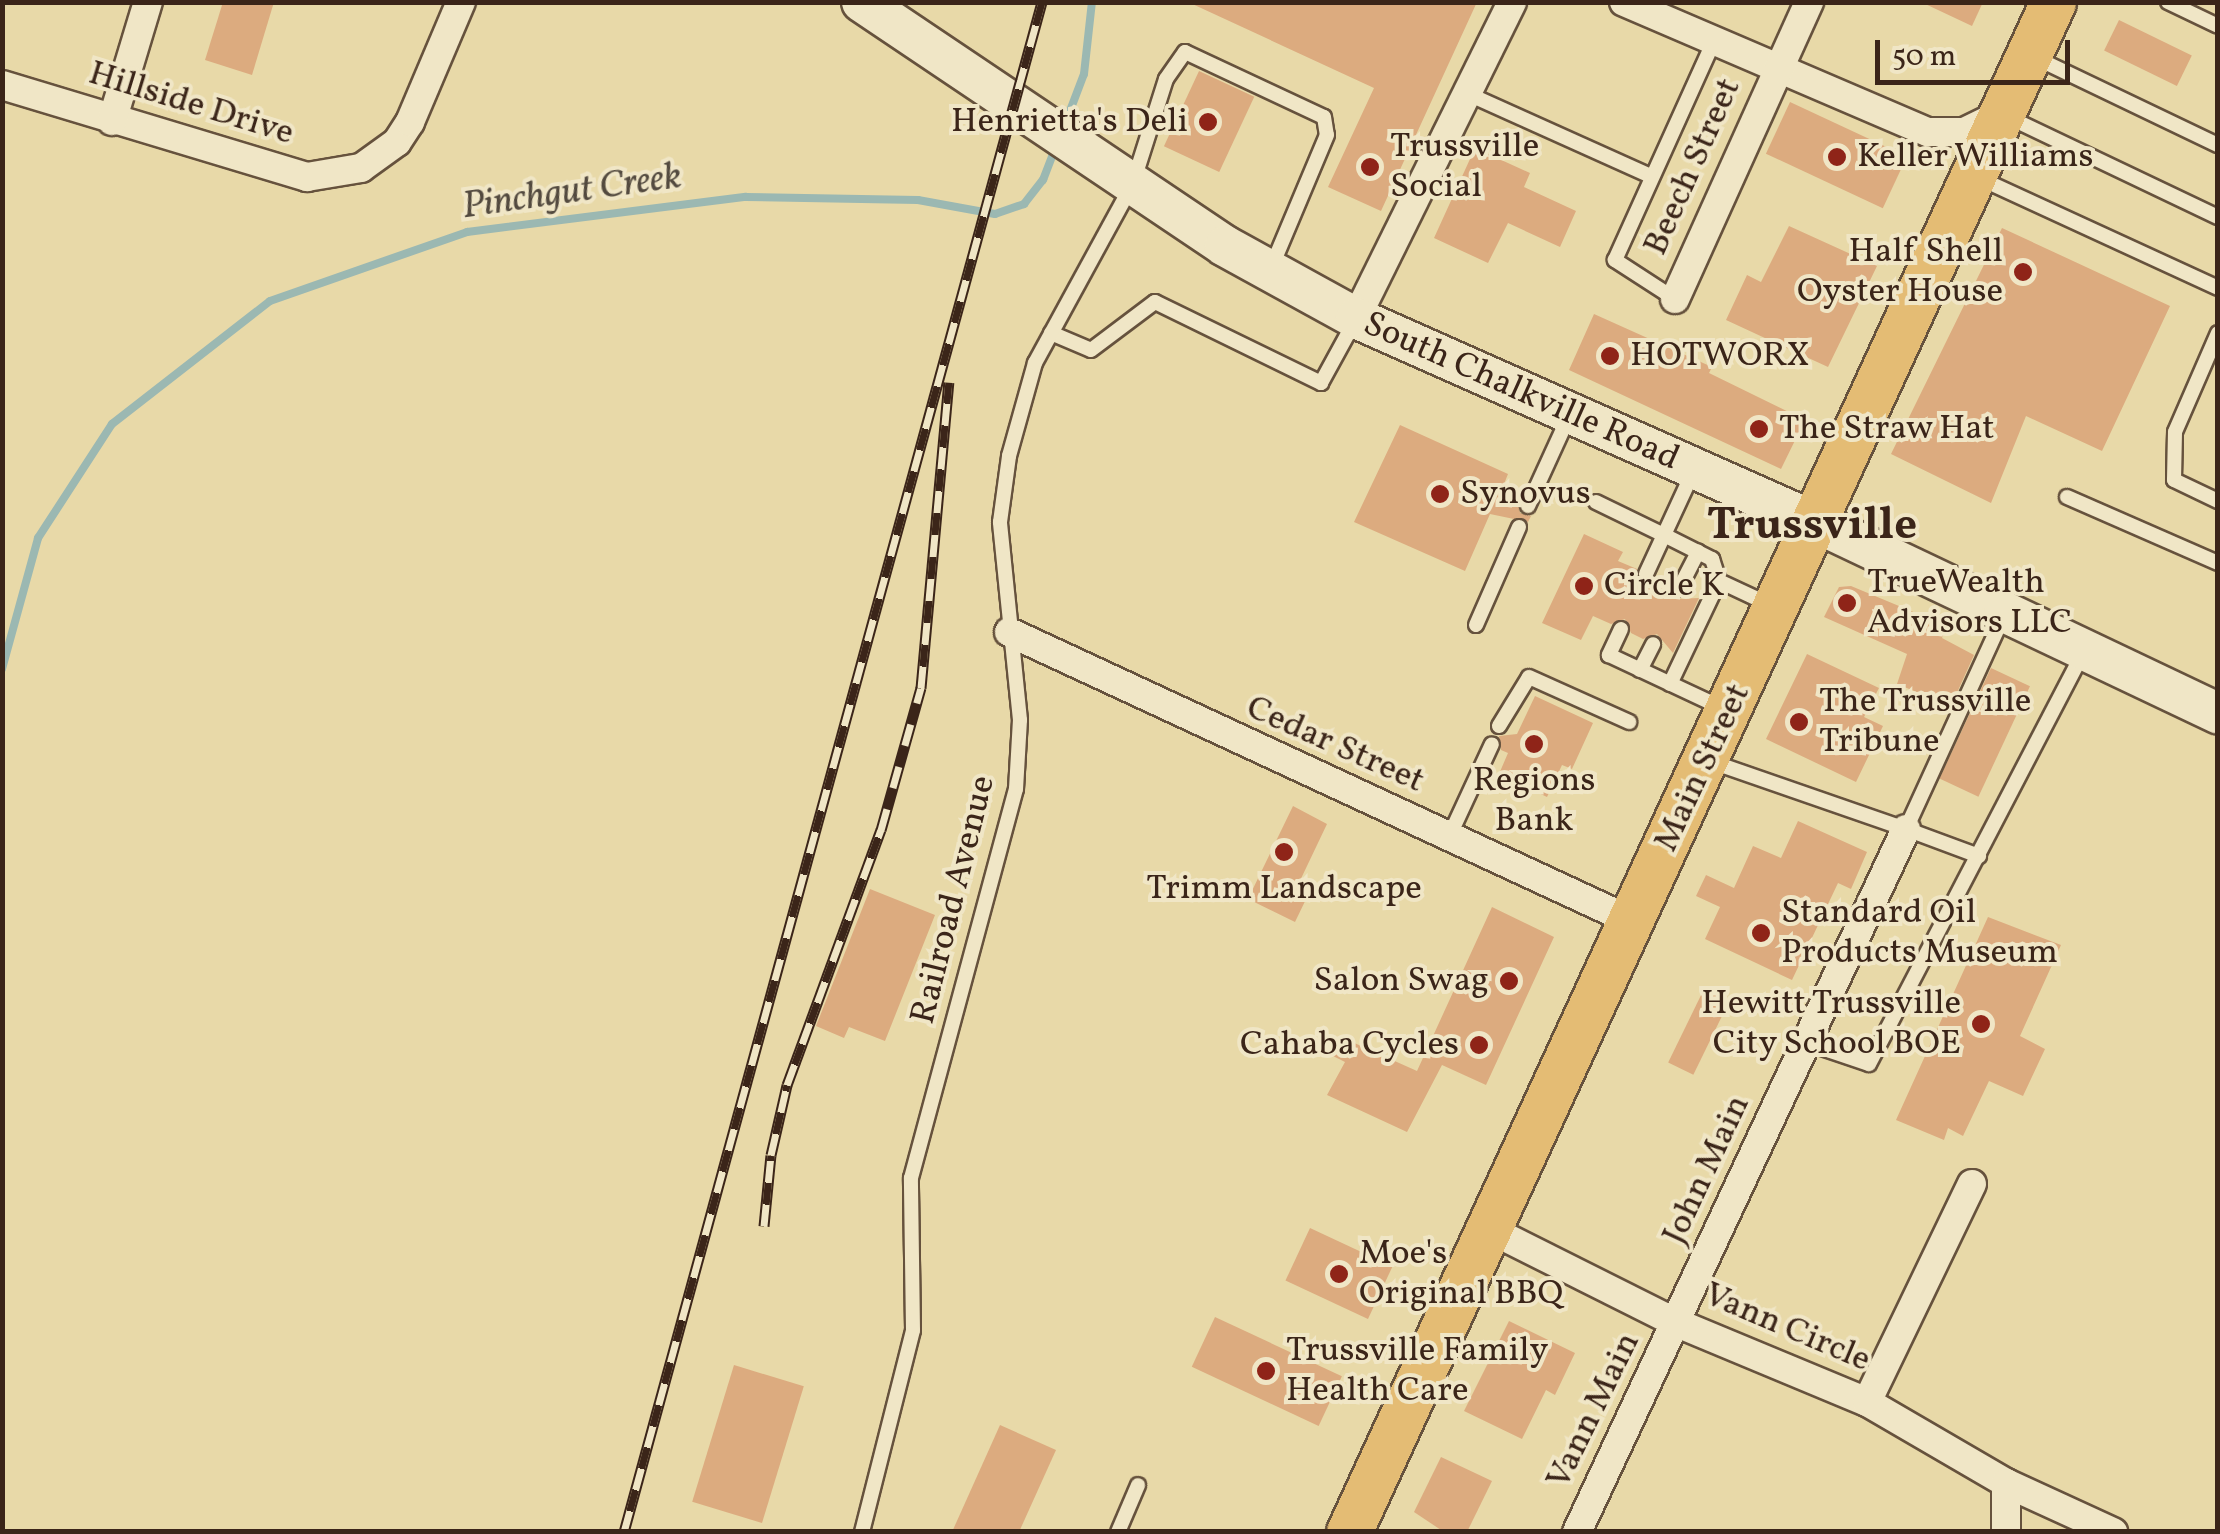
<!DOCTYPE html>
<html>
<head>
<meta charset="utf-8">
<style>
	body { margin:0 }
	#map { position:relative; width:2220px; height:1534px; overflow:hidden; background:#e8d9a8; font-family:Vollkorn,serif }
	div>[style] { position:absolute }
	.stream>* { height:8px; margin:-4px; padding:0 4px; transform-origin:4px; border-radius:4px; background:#9bb8b2 }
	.building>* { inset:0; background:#dcab7f; transform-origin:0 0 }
	.roads { filter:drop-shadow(2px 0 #66523d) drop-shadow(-2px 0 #66523d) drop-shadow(0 2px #66523d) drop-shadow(0 -2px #66523d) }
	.service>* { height:14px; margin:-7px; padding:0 7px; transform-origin:7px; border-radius:7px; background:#f0e6c6 }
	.minor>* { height:28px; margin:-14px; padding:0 14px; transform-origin:14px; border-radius:14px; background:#f0e6c6 }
	.secondary>* { height:40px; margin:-20px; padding:0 20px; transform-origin:20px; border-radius:20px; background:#f0e6c6 }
	.primary>* { height:45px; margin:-22.5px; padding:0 22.5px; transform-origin:22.5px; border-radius:22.5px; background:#e4bc74 }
	.rail>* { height:11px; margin-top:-5.5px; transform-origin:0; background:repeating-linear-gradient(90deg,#f0e6c6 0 22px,#3b2519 0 44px); box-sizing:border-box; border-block:2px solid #3b2519 }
	.dots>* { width:28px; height:28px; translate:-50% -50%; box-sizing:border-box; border:5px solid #f0e6c6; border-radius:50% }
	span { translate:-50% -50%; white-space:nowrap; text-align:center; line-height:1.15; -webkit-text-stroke:8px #f0e6c6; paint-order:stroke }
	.street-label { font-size:35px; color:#3b2519 }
	.poi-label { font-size:35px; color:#3b2519 }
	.right { translate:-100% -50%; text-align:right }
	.left { translate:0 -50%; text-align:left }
	.water-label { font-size:38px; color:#534a3f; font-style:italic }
	.district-label { font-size:45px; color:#3b2519; font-weight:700 }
	.frame { position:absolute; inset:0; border:5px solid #3b2519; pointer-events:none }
	.scale { position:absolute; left:1875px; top:40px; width:195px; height:45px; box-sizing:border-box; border:5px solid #3b2519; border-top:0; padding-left:12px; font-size:30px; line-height:35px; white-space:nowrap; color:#3b2519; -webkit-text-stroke:8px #f0e6c6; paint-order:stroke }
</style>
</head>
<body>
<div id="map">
	<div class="stream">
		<div style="left:1065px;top:124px;width:53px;rotate:-69.2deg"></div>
		<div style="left:1084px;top:74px;width:72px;rotate:-83.7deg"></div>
		<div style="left:2px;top:669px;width:136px;rotate:-74.6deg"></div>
		<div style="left:38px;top:538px;width:136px;rotate:-57deg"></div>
		<div style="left:112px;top:424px;width:200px;rotate:-37.9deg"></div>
		<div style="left:270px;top:301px;width:209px;rotate:-19.3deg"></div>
		<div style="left:467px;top:232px;width:281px;rotate:-7.2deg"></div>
		<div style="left:746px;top:197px;width:172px;rotate:1deg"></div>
		<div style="left:918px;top:200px;width:78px;rotate:10.3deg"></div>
		<div style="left:995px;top:214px;width:31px;rotate:-19deg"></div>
		<div style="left:1024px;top:204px;width:31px;rotate:-52deg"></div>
		<div style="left:1043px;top:180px;width:36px;rotate:-69deg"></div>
	</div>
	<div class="building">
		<div style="clip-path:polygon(223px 2px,274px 2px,252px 75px,205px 60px)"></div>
		<div style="clip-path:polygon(1188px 2px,1477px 2px,1381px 211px,1328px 187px,1374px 88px)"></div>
		<div style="clip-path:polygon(1921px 2px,1983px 2px,1972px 26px)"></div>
		<div style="left:2119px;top:20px;width:81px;height:34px;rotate:26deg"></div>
		<div style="left:1199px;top:71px;width:61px;height:83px;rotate:25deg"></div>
		<div style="left:1790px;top:102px;width:129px;height:57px;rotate:25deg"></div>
		<div style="clip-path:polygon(1475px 148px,1530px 173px,1524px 187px,1576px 211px,1560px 247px,1508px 223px,1488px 263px,1434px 238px)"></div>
		<div style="clip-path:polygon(1789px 226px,1877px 266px,1828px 367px,1726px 320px,1747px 275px,1761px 282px)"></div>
		<div style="clip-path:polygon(2002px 228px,2170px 306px,2102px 451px,2026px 416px,1991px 503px,1891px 454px)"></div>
		<div style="clip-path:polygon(1594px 314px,1712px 367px,1709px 373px,1805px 420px,1781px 469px,1569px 370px)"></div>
		<div style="clip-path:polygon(1400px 425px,1508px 474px,1500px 494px,1518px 502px,1520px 513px,1531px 516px,1528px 522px,1490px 514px,1465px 571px,1354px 522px)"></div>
		<div style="clip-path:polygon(1584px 534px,1623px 552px,1618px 561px,1637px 569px,1641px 583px,1656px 578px,1669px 585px,1675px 599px,1699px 598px,1673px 653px,1657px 634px,1643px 639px,1631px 633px,1625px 619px,1611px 624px,1593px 616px,1581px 640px,1542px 623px)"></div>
		<div style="clip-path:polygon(1851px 586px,1947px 626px,1942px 638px,1974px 655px,1951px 706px,1897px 684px,1907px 654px,1824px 617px,1839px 587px)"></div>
		<div style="clip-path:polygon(1807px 654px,1879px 688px,1864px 717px,1883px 726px,1856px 782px,1766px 739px)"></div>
		<div style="left:1991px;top:668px;width:43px;height:122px;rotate:25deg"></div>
		<div style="clip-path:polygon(1535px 696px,1593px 723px,1572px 769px,1562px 765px,1547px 797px,1499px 774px,1508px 753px,1501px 750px,1499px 736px,1517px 734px)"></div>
		<div style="clip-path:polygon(1293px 806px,1327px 824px,1297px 887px,1309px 893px,1295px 922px,1248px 899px)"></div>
		<div style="clip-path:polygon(1798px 821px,1867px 852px,1851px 889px,1838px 883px,1792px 980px,1705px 939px,1720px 907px,1696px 896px,1706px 875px,1734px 888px,1753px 846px,1781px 858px)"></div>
		<div style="clip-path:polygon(870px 889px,935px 915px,885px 1041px,849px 1027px,844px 1038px,816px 1026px)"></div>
		<div style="clip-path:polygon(1492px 907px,1554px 937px,1486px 1085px,1442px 1065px,1407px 1132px,1327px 1095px,1345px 1062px,1333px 1056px,1341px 1037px,1417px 1071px)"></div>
		<div style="clip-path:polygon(1988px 917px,2061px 945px,2020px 1036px,2045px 1049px,2023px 1096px,1989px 1081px,1963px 1136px,1948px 1128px,1944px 1140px,1896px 1120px)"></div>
		<div style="left:1705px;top:987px;width:28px;height:84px;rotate:26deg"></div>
		<div style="left:1310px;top:1228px;width:91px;height:58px;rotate:25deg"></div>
		<div style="left:1215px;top:1317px;width:140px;height:55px;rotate:25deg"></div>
		<div style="clip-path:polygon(1509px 1321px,1575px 1353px,1555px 1395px,1546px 1390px,1522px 1439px,1464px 1411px)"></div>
		<div style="left:734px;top:1365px;width:73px;height:143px;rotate:17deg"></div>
		<div style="clip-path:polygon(1000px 1425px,1056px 1450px,1019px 1532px,952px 1532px)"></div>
		<div style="clip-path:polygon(1441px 1457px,1492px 1481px,1467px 1532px,1444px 1532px,1414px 1512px)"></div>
	</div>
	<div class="roads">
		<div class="service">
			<div style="left:2168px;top:2px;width:55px;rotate:25.6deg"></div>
			<div style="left:2034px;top:57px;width:204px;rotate:25.6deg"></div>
			<div style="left:1466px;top:93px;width:203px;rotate:24.2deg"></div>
			<div style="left:2006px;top:116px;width:235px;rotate:25.5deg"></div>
			<div style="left:1979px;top:178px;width:263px;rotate:24.7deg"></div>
			<div style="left:1675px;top:299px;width:72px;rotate:-147deg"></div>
			<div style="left:1615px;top:260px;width:238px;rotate:-65.7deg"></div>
			<div style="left:1051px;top:333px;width:43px;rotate:23deg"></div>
			<div style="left:1091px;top:350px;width:80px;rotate:-36.9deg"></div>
			<div style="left:1155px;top:302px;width:185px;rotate:26deg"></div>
			<div style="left:1321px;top:383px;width:73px;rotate:-61.3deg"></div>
			<div style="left:2218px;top:333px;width:108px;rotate:113.5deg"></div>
			<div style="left:2175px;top:432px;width:48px;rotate:91.2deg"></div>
			<div style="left:2174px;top:480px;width:49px;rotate:25.5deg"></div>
			<div style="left:1694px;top:470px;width:72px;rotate:114.8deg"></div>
			<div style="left:1664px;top:535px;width:54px;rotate:26.6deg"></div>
			<div style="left:1712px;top:559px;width:23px;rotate:72deg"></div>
			<div style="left:2067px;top:497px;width:165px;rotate:23.6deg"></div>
			<div style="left:1596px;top:502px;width:76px;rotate:25.9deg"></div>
			<div style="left:1664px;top:535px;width:43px;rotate:114.8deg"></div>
			<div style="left:1528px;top:506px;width:99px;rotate:-65.5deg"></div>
			<div style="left:1679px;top:589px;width:42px;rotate:-62.8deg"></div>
			<div style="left:1476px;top:625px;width:107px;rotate:-66.3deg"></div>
			<div style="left:1621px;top:629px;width:29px;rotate:115deg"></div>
			<div style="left:1609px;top:655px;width:123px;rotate:25.1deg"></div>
			<div style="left:1640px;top:670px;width:29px;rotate:-63deg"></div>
			<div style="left:1670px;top:684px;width:114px;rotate:-64.6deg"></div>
			<div style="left:1719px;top:581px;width:54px;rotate:25.1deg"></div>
			<div style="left:1499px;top:726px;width:57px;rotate:-58.5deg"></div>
			<div style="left:1529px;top:677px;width:110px;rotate:24.2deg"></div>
			<div style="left:1712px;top:762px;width:205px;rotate:19.1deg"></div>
			<div style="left:1906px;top:829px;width:233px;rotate:-65.4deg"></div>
			<div style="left:1906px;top:829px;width:78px;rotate:20.3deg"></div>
			<div style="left:1449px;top:837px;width:102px;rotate:-65.2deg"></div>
			<div style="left:1807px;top:1043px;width:65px;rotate:18.7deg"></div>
			<div style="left:1869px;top:1064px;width:466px;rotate:-62.5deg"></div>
			<div style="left:862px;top:1532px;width:208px;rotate:-75.8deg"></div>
			<div style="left:913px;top:1330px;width:152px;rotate:-90.8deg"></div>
			<div style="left:911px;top:1178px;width:403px;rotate:-74.9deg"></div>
			<div style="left:1016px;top:789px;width:69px;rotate:-86.7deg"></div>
			<div style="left:1020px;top:720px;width:199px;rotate:-95.8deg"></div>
			<div style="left:1000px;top:522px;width:67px;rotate:-82.2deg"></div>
			<div style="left:1009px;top:456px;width:97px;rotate:-74.4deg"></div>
			<div style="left:1035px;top:363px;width:205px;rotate:-61.4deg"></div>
			<div style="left:1133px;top:183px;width:109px;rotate:-72.4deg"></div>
			<div style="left:1166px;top:79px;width:33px;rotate:-55deg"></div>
			<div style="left:1185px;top:52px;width:153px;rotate:25.1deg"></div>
			<div style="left:1324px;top:117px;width:18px;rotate:81deg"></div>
			<div style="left:1327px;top:135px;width:144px;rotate:112.8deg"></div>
			<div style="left:1118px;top:1532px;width:51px;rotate:-66.9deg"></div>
		</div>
		<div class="minor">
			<div style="left:1624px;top:2px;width:331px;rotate:23.2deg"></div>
			<div style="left:1928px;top:132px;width:36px"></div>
			<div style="left:1964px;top:132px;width:41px;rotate:-25.9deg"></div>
			<div style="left:2px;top:85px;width:319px;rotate:16.8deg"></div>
			<div style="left:307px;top:177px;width:55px;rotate:-9.5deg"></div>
			<div style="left:361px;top:168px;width:44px;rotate:-35.8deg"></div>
			<div style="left:397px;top:142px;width:24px;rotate:-57deg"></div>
			<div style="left:410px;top:122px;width:130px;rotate:-67deg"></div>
			<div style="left:112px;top:121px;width:124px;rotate:-73.2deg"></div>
			<div style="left:1675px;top:299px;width:326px;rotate:-65.7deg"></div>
			<div style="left:1356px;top:318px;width:352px;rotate:-63.7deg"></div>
			<div style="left:1009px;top:632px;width:687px;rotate:24.89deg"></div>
			<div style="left:1491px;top:1230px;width:208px;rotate:26.6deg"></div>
			<div style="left:1677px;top:1323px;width:206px;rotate:22.6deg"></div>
			<div style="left:1867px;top:1402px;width:161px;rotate:30.2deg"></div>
			<div style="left:2006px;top:1483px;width:118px;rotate:24.6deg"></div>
			<div style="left:1867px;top:1402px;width:242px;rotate:-64.3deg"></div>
			<div style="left:2006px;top:1483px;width:49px;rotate:90deg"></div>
			<div style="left:1577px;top:1532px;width:776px;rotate:-64.92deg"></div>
		</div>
		<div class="secondary">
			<div style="left:862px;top:2px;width:437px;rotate:33.9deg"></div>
			<div style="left:1225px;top:246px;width:149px;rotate:28.8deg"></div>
			<div style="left:1356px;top:318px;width:505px;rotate:23.97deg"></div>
			<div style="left:1817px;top:523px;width:444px;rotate:25.4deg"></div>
		</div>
		<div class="primary">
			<div style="left:1349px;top:1532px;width:1684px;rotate:-65.29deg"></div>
		</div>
	</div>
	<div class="rail">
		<div style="left:764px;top:1226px;width:71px;rotate:-84.4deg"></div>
		<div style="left:771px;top:1155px;width:72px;rotate:-77.1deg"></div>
		<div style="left:787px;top:1085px;width:272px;rotate:-69.8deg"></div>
		<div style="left:881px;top:830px;width:148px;rotate:-74.3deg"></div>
		<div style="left:921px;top:688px;width:307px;rotate:-84.8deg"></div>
		<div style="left:624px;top:1532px;width:1586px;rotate:-74.72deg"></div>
	</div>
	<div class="dots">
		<div style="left:1208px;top:122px;background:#8f2418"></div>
		<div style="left:1837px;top:157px;background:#8f2418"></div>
		<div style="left:1370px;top:167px;background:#8f2418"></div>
		<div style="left:2023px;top:272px;background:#8f2418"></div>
		<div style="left:1610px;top:356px;background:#8f2418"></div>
		<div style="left:1759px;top:429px;background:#8f2418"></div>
		<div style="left:1440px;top:494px;background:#8f2418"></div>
		<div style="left:1584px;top:586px;background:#8f2418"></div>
		<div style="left:1847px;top:603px;background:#8f2418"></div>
		<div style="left:1799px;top:722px;background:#8f2418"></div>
		<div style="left:1534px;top:744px;background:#8f2418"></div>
		<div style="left:1284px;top:852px;background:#8f2418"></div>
		<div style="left:1761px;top:933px;background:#8f2418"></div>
		<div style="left:1509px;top:981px;background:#8f2418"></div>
		<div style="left:1981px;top:1024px;background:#8f2418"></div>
		<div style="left:1479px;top:1045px;background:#8f2418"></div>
		<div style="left:1339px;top:1274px;background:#8f2418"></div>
		<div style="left:1266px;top:1371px;background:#8f2418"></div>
	</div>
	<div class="street-label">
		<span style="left:191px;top:104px;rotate:17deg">Hillside Drive</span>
		<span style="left:1693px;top:167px;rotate:-66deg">Beech Street</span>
		<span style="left:1521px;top:392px;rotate:24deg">South Chalkville Road</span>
		<span style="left:1335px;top:745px;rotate:24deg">Cedar Street</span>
		<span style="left:1703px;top:768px;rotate:-65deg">Main Street</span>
		<span style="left:954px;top:900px;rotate:-76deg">Railroad Avenue</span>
		<span style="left:1707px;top:1170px;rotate:-65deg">John Main</span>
		<span style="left:1787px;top:1328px;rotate:23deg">Vann Circle</span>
		<span style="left:1594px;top:1411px;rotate:-64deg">Vann Main</span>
	</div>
	<div class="poi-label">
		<span class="right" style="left:1188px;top:122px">Henrietta's Deli</span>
		<span class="left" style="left:1390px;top:167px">Trussville<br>Social</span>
		<span class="left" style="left:1857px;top:157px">Keller Williams</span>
		<span class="right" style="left:2003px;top:272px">Half Shell<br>Oyster House</span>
		<span class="left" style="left:1630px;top:356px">HOTWORX</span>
		<span class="left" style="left:1779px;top:429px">The Straw Hat</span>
		<span class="left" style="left:1460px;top:494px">Synovus</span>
		<span class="left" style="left:1867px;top:603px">TrueWealth<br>Advisors LLC</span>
		<span class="left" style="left:1604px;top:586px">Circle K</span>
		<span class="left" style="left:1819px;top:722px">The Trussville<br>Tribune</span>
		<span style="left:1534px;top:801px">Regions<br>Bank</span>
		<span style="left:1284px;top:889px">Trimm Landscape</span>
		<span class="left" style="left:1781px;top:933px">Standard Oil<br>Products Museum</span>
		<span class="right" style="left:1489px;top:981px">Salon Swag</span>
		<span class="right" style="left:1961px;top:1024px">Hewitt Trussville<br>City School BOE</span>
		<span class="right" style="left:1459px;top:1045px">Cahaba Cycles</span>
		<span class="left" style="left:1359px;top:1274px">Moe's<br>Original BBQ</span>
		<span class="left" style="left:1286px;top:1371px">Trussville Family<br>Health Care</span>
	</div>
	<div class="water-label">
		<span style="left:572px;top:193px;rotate:-8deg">Pinchgut Creek</span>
	</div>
	<div class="district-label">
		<span style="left:1812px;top:527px">Trussville</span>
	</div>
	<div class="frame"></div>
	<div class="scale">50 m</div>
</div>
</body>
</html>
